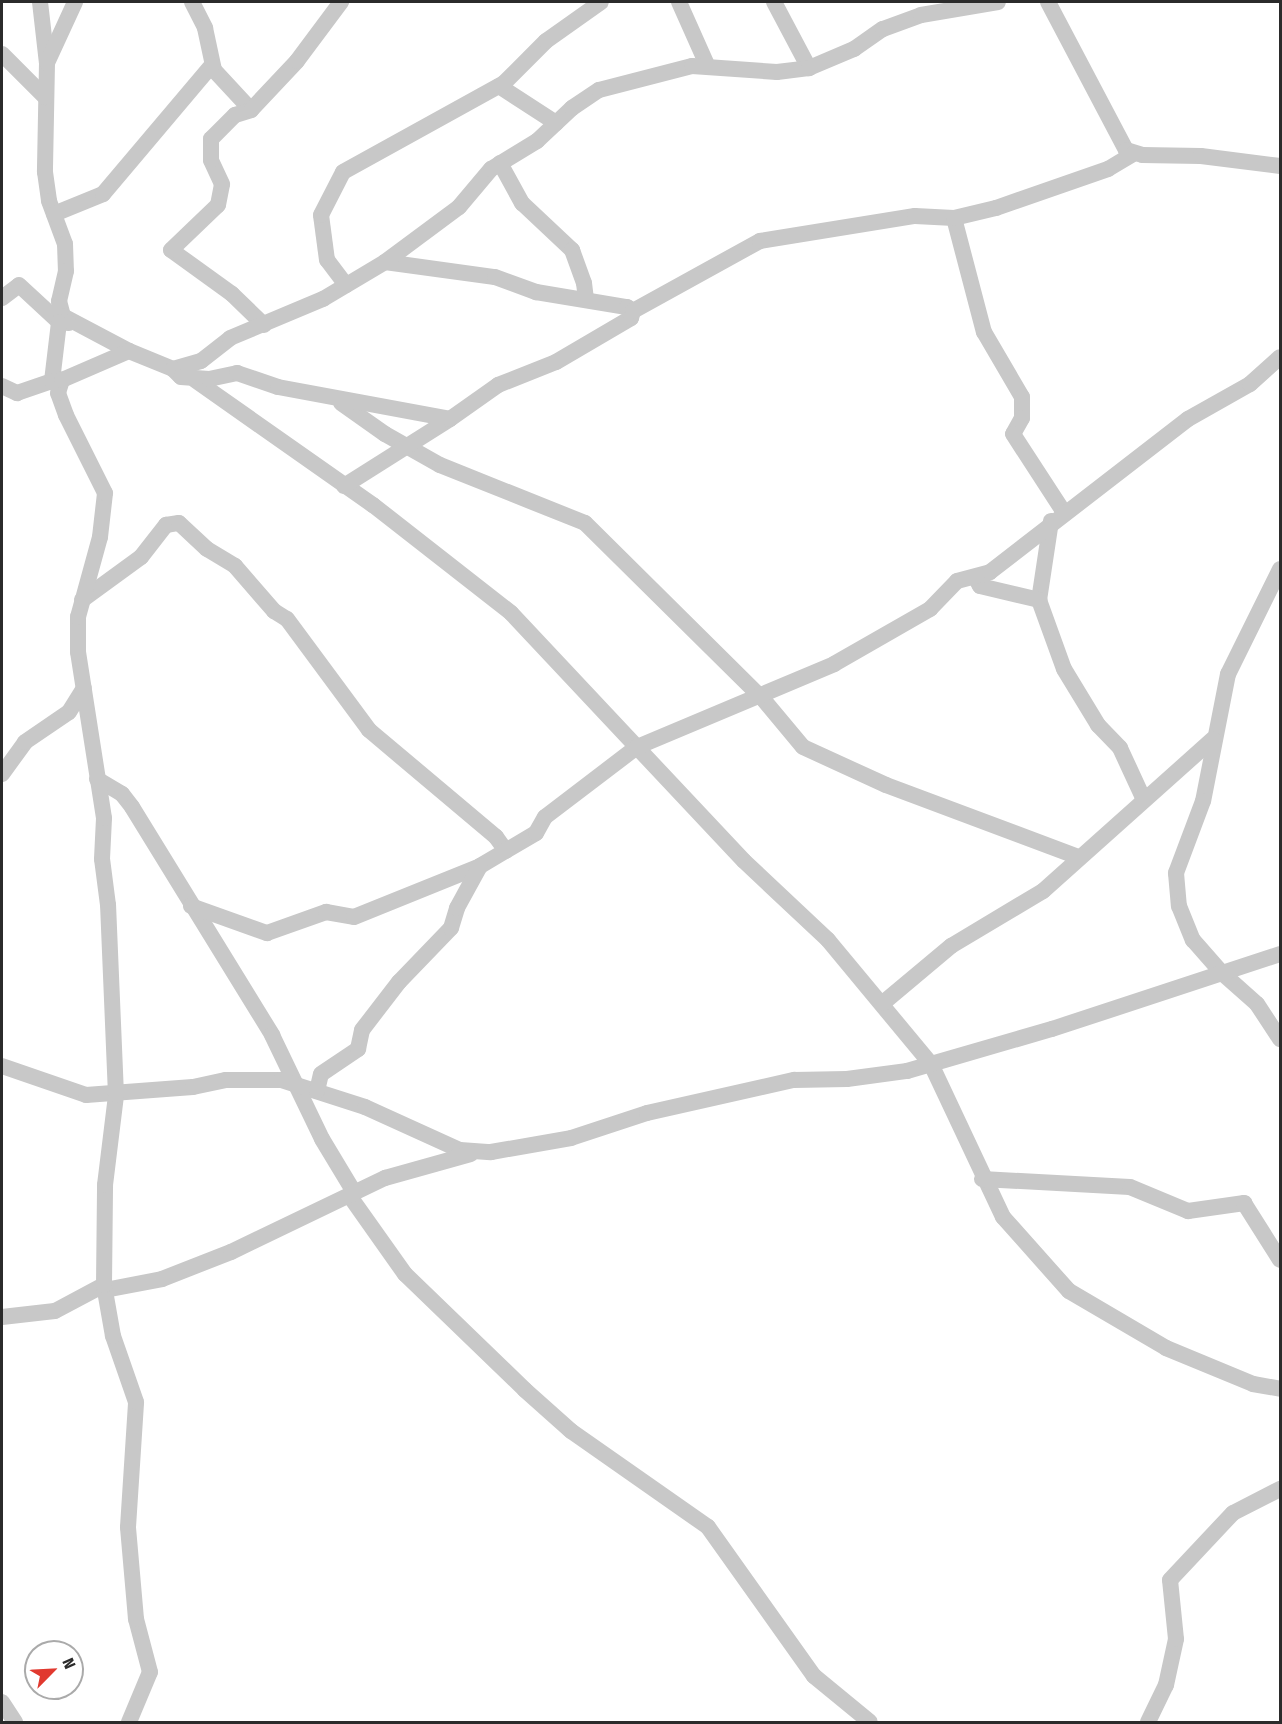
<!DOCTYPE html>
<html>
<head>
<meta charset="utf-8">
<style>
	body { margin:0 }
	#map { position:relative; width:1282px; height:1724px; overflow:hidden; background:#fff; font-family:"Fira Sans Condensed",sans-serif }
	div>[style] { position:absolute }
	.minor>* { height:16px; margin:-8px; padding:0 8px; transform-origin:8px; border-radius:8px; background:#c8c8c8 }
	span { translate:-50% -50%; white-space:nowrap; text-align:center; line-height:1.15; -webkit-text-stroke:6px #fff; paint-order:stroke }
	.frame { position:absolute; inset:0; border:3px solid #2b2b2b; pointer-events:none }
	.north { position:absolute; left:24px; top:1640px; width:60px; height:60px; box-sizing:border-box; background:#fff; border:2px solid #aaa; border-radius:50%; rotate:66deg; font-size:16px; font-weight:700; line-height:24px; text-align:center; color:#2b2b2b }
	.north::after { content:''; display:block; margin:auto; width:21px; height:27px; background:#e1392f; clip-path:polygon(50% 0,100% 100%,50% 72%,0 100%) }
</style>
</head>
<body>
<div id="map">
	<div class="minor">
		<div style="left:40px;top:2px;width:61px;rotate:83.5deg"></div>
		<div style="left:47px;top:63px;width:109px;rotate:91.1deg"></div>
		<div style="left:45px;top:172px;width:29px;rotate:82deg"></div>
		<div style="left:49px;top:201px;width:46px;rotate:69.6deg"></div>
		<div style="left:65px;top:244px;width:27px;rotate:88deg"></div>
		<div style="left:66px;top:271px;width:31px;rotate:103deg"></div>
		<div style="left:59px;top:301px;width:16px;rotate:75deg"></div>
		<div style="left:63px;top:316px;width:75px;rotate:27.9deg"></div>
		<div style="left:192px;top:2px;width:29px;rotate:63deg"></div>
		<div style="left:205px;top:28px;width:43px;rotate:77.9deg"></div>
		<div style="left:214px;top:70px;width:54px;rotate:47.2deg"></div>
		<div style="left:679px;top:2px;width:71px;rotate:66deg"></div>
		<div style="left:774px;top:2px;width:75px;rotate:62.1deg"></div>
		<div style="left:1048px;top:2px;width:167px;rotate:62.2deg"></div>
		<div style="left:1126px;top:150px;width:17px;rotate:17deg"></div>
		<div style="left:1142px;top:155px;width:59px;rotate:1deg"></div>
		<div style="left:1201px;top:156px;width:80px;rotate:7.2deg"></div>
		<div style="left:2px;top:54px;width:61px;rotate:45deg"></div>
		<div style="left:47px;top:63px;width:67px;rotate:-65.3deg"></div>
		<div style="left:499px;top:86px;width:68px;rotate:33deg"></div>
		<div style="left:500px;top:163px;width:46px;rotate:61.2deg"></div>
		<div style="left:522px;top:203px;width:69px;rotate:43.2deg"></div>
		<div style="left:572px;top:250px;width:35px;rotate:70deg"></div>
		<div style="left:584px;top:283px;width:17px;rotate:83deg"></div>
		<div style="left:54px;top:214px;width:53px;rotate:-22.2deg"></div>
		<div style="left:103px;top:194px;width:169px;rotate:-49.8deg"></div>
		<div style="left:954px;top:218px;width:118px;rotate:75.3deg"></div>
		<div style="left:984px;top:332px;width:75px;rotate:59.7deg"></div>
		<div style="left:1022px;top:397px;width:21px;rotate:90deg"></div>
		<div style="left:1022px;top:418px;width:18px;rotate:119deg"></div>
		<div style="left:1013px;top:434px;width:95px;rotate:57deg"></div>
		<div style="left:385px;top:262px;width:111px;rotate:7.8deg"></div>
		<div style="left:495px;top:277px;width:44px;rotate:20.1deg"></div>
		<div style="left:536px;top:292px;width:92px;rotate:9.4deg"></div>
		<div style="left:627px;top:307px;width:7px;rotate:34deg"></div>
		<div style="left:346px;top:285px;width:31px;rotate:-127deg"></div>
		<div style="left:327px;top:260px;width:45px;rotate:-97.6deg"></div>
		<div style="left:321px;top:215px;width:48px;rotate:-62.9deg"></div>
		<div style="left:343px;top:172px;width:184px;rotate:-28.9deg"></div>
		<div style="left:504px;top:83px;width:59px;rotate:-45deg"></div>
		<div style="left:546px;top:41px;width:67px;rotate:-35.3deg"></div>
		<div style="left:2px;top:298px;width:21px;rotate:-37deg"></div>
		<div style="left:19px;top:285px;width:54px;rotate:42.8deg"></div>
		<div style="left:59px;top:322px;width:10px;rotate:6deg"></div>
		<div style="left:264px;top:325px;width:45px;rotate:-135.9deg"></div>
		<div style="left:232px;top:294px;width:75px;rotate:-144.2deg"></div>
		<div style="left:171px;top:250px;width:65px;rotate:-43.8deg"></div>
		<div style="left:218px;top:205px;width:21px;rotate:-79deg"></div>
		<div style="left:222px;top:184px;width:26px;rotate:-115deg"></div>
		<div style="left:211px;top:160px;width:21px;rotate:-90deg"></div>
		<div style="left:211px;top:139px;width:34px;rotate:-45deg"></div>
		<div style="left:235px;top:115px;width:17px;rotate:-17deg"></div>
		<div style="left:251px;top:110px;width:67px;rotate:-46.8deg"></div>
		<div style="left:297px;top:61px;width:74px;rotate:-53.3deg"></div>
		<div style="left:173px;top:369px;width:29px;rotate:-16deg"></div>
		<div style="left:201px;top:361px;width:37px;rotate:-38deg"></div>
		<div style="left:230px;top:338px;width:101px;rotate:-22.8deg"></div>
		<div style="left:323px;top:299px;width:72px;rotate:-30.8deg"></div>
		<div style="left:385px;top:262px;width:92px;rotate:-36.6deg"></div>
		<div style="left:459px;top:207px;width:50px;rotate:-49.9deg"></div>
		<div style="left:491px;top:169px;width:54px;rotate:-31.3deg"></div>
		<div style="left:537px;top:141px;width:48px;rotate:-43.3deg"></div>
		<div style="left:572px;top:108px;width:32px;rotate:-34deg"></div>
		<div style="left:599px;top:90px;width:96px;rotate:-14.5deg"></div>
		<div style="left:692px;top:66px;width:85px;rotate:4deg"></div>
		<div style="left:777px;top:72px;width:32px;rotate:-7deg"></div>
		<div style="left:809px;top:68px;width:49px;rotate:-22.9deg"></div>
		<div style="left:854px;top:49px;width:35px;rotate:-35deg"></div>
		<div style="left:883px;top:29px;width:40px;rotate:-20.2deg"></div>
		<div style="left:921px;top:15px;width:78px;rotate:-9.6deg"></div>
		<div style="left:195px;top:380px;width:218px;rotate:35.1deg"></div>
		<div style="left:373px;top:505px;width:175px;rotate:38deg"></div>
		<div style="left:511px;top:613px;width:340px;rotate:46.8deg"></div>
		<div style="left:744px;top:861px;width:115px;rotate:43.2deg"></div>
		<div style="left:828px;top:940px;width:161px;rotate:50.3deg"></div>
		<div style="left:931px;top:1064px;width:169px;rotate:64.8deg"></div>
		<div style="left:1003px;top:1217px;width:99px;rotate:48.3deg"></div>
		<div style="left:1069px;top:1291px;width:113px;rotate:30.4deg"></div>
		<div style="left:1166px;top:1348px;width:94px;rotate:22.5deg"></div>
		<div style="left:1253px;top:1384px;width:27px;rotate:10deg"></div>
		<div style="left:52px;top:381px;width:59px;rotate:-83.2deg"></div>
		<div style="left:2px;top:386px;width:17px;rotate:25deg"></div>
		<div style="left:17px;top:393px;width:37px;rotate:-19deg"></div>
		<div style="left:52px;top:381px;width:7px;rotate:34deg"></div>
		<div style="left:341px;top:403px;width:54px;rotate:35.2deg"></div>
		<div style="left:385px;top:434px;width:63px;rotate:29.4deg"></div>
		<div style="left:440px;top:465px;width:156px;rotate:21.8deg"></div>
		<div style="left:585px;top:523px;width:250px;rotate:44.7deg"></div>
		<div style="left:763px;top:699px;width:62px;rotate:50.2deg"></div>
		<div style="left:803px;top:747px;width:91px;rotate:24.6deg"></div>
		<div style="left:886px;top:785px;width:206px;rotate:20.5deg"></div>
		<div style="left:344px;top:486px;width:125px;rotate:-32.3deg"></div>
		<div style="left:1051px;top:521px;width:80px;rotate:98.6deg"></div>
		<div style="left:1039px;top:600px;width:73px;rotate:70.1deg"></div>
		<div style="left:1064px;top:669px;width:66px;rotate:58.7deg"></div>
		<div style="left:1098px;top:725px;width:32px;rotate:46deg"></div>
		<div style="left:1120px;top:748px;width:57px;rotate:65.2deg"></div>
		<div style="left:1280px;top:569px;width:117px;rotate:116.3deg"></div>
		<div style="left:1228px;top:674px;width:129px;rotate:101.1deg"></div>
		<div style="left:1203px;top:801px;width:77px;rotate:110.6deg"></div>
		<div style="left:1176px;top:873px;width:33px;rotate:85deg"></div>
		<div style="left:1179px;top:906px;width:37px;rotate:68deg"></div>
		<div style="left:1193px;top:940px;width:43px;rotate:48.8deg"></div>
		<div style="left:1221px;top:972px;width:48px;rotate:41.6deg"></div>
		<div style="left:1257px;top:1004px;width:42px;rotate:56.7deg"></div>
		<div style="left:975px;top:577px;width:10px;rotate:61deg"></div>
		<div style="left:980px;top:586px;width:61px;rotate:13.3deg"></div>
		<div style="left:82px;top:600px;width:73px;rotate:-36.1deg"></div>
		<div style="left:141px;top:557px;width:41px;rotate:-52deg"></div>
		<div style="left:166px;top:525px;width:13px;rotate:-9deg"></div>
		<div style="left:179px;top:523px;width:38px;rotate:43deg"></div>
		<div style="left:207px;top:549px;width:33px;rotate:31deg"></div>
		<div style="left:235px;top:566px;width:60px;rotate:49.1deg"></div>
		<div style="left:274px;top:611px;width:15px;rotate:32deg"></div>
		<div style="left:287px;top:619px;width:138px;rotate:53.5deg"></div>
		<div style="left:369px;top:730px;width:166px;rotate:40.1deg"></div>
		<div style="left:496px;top:837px;width:17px;rotate:54deg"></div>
		<div style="left:2px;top:774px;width:39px;rotate:-54deg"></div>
		<div style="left:25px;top:742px;width:53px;rotate:-34.3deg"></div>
		<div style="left:69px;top:712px;width:28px;rotate:-58deg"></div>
		<div style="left:97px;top:779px;width:29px;rotate:31deg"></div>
		<div style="left:122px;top:794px;width:16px;rotate:52deg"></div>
		<div style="left:132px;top:807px;width:268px;rotate:58.4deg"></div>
		<div style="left:272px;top:1035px;width:115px;rotate:64.3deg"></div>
		<div style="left:322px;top:1139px;width:62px;rotate:58.9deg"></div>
		<div style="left:191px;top:906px;width:81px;rotate:19.6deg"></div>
		<div style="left:267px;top:933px;width:63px;rotate:-19.6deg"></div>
		<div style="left:326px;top:912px;width:28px;rotate:10deg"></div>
		<div style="left:354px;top:917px;width:136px;rotate:-22deg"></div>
		<div style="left:480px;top:866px;width:65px;rotate:-30.5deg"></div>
		<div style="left:536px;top:833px;width:18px;rotate:-61deg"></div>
		<div style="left:545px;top:817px;width:116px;rotate:-37.3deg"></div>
		<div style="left:637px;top:747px;width:214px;rotate:-22.8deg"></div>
		<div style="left:834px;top:664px;width:111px;rotate:-29.8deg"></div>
		<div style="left:930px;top:609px;width:39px;rotate:-46deg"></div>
		<div style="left:957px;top:581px;width:34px;rotate:-15deg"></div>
		<div style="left:990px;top:572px;width:250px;rotate:-37.7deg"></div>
		<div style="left:1188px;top:419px;width:71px;rotate:-29.4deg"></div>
		<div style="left:1250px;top:384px;width:40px;rotate:-42deg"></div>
		<div style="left:883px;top:1003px;width:89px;rotate:-40deg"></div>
		<div style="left:951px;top:946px;width:107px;rotate:-30.9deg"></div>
		<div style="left:1043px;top:891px;width:228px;rotate:-41.8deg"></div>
		<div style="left:2px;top:1066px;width:89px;rotate:19deg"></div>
		<div style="left:86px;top:1095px;width:107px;rotate:-4.3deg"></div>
		<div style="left:193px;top:1087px;width:34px;rotate:-12deg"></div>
		<div style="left:226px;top:1080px;width:55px"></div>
		<div style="left:281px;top:1080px;width:88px;rotate:17.8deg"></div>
		<div style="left:365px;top:1107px;width:104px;rotate:24.4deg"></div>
		<div style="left:460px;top:1150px;width:31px;rotate:4deg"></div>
		<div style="left:491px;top:1152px;width:81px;rotate:-9.9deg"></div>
		<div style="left:571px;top:1138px;width:80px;rotate:-18.2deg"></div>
		<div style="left:647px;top:1113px;width:151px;rotate:-12.7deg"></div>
		<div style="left:794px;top:1080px;width:53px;rotate:-1.1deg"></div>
		<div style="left:847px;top:1079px;width:61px;rotate:-7.6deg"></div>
		<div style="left:907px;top:1071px;width:151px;rotate:-16.2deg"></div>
		<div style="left:1052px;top:1029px;width:240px;rotate:-18.2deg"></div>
		<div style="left:317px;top:1091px;width:17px;rotate:-77deg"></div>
		<div style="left:321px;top:1074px;width:45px;rotate:-34deg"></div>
		<div style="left:358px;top:1049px;width:19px;rotate:-78deg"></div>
		<div style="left:362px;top:1030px;width:61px;rotate:-52.4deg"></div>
		<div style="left:399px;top:982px;width:75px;rotate:-46.1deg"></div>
		<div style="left:451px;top:928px;width:21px;rotate:-73deg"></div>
		<div style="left:457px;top:908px;width:48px;rotate:-61.3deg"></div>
		<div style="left:982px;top:1179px;width:148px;rotate:3.1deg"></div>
		<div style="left:1130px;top:1187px;width:63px;rotate:22.5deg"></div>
		<div style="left:1188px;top:1211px;width:57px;rotate:-8.1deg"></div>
		<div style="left:1244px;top:1203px;width:67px;rotate:57.7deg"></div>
		<div style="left:349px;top:1195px;width:97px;rotate:54.7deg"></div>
		<div style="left:405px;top:1274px;width:167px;rotate:44deg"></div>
		<div style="left:525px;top:1390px;width:62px;rotate:41.7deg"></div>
		<div style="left:571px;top:1431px;width:167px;rotate:35deg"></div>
		<div style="left:708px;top:1527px;width:183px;rotate:54.6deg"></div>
		<div style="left:814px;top:1676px;width:72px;rotate:39.4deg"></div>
		<div style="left:105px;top:1290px;width:58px;rotate:-10.9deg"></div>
		<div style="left:162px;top:1279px;width:74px;rotate:-21.4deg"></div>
		<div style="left:231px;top:1252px;width:171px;rotate:-25.7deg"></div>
		<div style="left:385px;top:1178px;width:89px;rotate:-15.6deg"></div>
		<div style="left:2px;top:1317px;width:53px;rotate:-6.5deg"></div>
		<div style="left:55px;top:1311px;width:55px;rotate:-28deg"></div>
		<div style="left:2px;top:1702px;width:24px;rotate:57deg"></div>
		<div style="left:129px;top:1722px;width:54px;rotate:-67.2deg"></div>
		<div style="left:150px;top:1672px;width:55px;rotate:-104.8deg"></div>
		<div style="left:136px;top:1619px;width:92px;rotate:-95deg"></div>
		<div style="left:128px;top:1527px;width:125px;rotate:-86.3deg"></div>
		<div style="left:136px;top:1402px;width:70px;rotate:-109.2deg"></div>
		<div style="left:113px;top:1336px;width:52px;rotate:-100deg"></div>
		<div style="left:104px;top:1285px;width:100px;rotate:-89.4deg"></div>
		<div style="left:105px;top:1185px;width:91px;rotate:-83deg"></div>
		<div style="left:116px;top:1095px;width:190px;rotate:-92.4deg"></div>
		<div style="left:108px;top:905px;width:46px;rotate:-97.4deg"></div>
		<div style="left:102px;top:859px;width:41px;rotate:-87.2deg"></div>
		<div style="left:104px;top:818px;width:168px;rotate:-98.9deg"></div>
		<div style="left:78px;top:652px;width:35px;rotate:-90deg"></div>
		<div style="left:78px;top:617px;width:83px;rotate:-74.6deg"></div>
		<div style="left:100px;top:537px;width:44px;rotate:-83.5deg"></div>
		<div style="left:105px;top:493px;width:87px;rotate:-116.6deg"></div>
		<div style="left:66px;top:415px;width:23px;rotate:-110deg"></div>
		<div style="left:58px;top:393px;width:14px;rotate:-73deg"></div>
		<div style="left:62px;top:380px;width:73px;rotate:-23.4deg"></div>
		<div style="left:129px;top:351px;width:48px;rotate:22.2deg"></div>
		<div style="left:173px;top:369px;width:11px;rotate:45deg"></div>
		<div style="left:181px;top:377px;width:28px;rotate:4deg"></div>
		<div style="left:209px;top:379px;width:29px;rotate:-12deg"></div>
		<div style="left:237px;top:373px;width:43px;rotate:18.9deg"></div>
		<div style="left:278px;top:387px;width:175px;rotate:10.5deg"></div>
		<div style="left:450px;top:419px;width:59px;rotate:-35.3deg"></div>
		<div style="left:498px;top:385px;width:62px;rotate:-21.6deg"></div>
		<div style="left:556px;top:362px;width:87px;rotate:-30.4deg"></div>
		<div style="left:631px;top:318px;width:7px;rotate:-74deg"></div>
		<div style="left:633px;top:311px;width:145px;rotate:-28.9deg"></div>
		<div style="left:760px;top:241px;width:157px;rotate:-9.2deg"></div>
		<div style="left:915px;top:216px;width:39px;rotate:3deg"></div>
		<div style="left:954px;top:218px;width:43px;rotate:-13.4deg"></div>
		<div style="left:996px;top:208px;width:119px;rotate:-19.2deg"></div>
		<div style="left:1108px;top:169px;width:29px;rotate:-31deg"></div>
		<div style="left:1148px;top:1722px;width:41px;rotate:-64.1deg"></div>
		<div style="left:1166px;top:1685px;width:47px;rotate:-77.7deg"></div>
		<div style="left:1176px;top:1639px;width:59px;rotate:-95.8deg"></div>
		<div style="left:1170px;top:1580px;width:92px;rotate:-46.8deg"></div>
		<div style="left:1233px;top:1513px;width:53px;rotate:-27.1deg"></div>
	</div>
	<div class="frame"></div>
	<div class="north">N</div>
</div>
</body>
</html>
